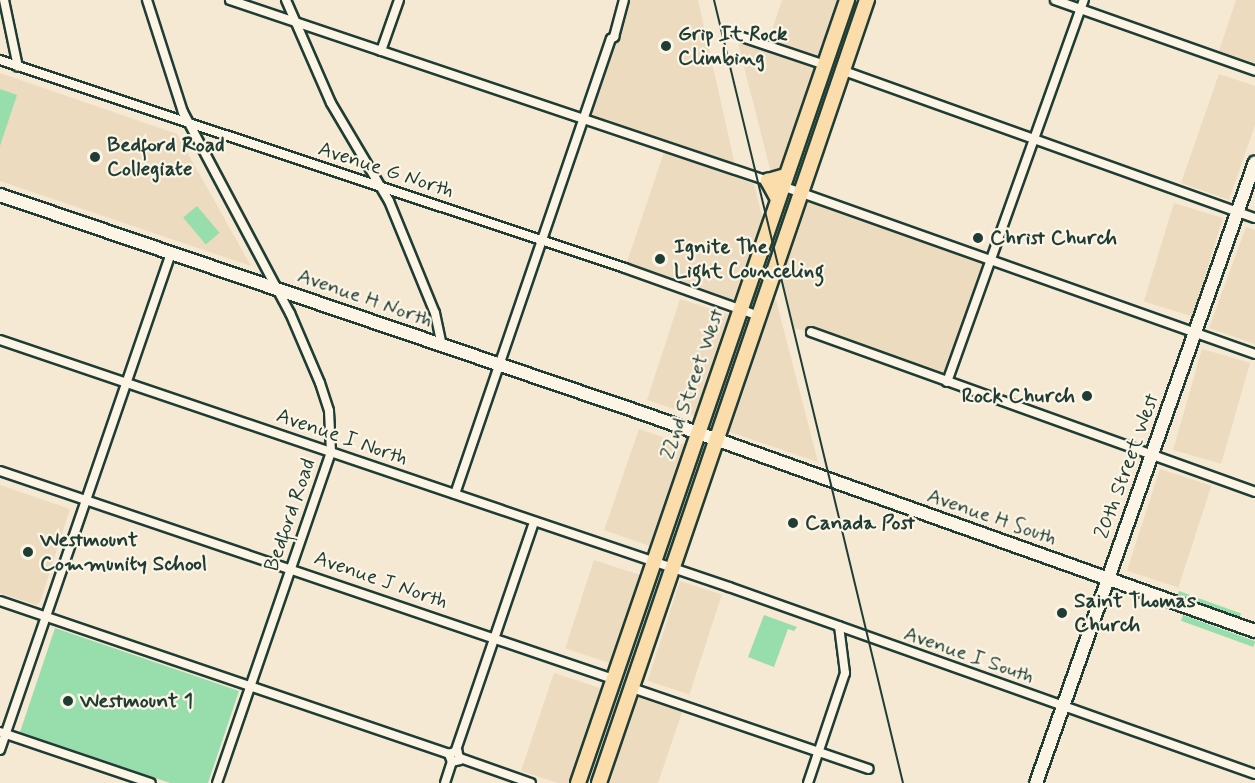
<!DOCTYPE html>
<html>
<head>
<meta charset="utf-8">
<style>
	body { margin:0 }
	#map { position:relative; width:1255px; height:783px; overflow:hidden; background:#f5e9d3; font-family:Mynerve,sans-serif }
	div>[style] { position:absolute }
	.built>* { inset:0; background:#ecdbbe; transform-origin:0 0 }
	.green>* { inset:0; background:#98deac; transform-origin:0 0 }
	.roads { filter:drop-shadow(2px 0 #1f3d34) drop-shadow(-2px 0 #1f3d34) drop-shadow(0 2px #1f3d34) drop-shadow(0 -2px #1f3d34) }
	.street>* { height:8px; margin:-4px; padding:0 4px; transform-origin:4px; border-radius:4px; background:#fcf5e5 }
	.secondary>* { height:12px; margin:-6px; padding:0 6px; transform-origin:6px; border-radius:6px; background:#fcf5e5 }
	.primary>* { height:14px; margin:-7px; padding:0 7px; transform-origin:7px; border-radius:7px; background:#faddab }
	.rail>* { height:2px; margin:-1px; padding:0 1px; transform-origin:1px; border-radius:1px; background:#1f3d34 }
	.dots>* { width:16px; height:16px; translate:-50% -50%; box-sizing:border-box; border:3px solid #fcf5e5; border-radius:50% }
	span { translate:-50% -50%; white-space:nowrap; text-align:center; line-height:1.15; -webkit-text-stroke:4.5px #fcf5e5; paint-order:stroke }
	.poi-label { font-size:21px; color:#1f3d34; font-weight:700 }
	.left { translate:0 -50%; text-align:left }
	.right { translate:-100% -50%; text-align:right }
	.street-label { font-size:21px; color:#1f3d34 }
</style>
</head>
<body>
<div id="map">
	<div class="built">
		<div style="clip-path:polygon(628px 0,698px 0,735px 165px,589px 117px)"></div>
		<div style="clip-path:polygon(782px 0,839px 0,779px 172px,771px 173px,736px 35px,767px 45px)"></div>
		<div style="clip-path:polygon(1236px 0,1255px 0,1255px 63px,1219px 51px)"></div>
		<div style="clip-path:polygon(0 73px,177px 134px,251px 266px,0 181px)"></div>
		<div style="clip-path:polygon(1219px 74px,1255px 86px,1255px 125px,1229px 200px,1181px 183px)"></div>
		<div style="clip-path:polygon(664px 152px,754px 184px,763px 220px,735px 302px,626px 265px)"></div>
		<div style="clip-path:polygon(802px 193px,990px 260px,947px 382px,811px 332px,793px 328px,778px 262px)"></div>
		<div style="left:1174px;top:203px;width:51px;height:103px;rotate:17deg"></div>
		<div style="clip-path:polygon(1246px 227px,1255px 230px,1255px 344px,1209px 328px)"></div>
		<div style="clip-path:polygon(773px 296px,776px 300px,818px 462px,727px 431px)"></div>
		<div style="clip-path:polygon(680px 299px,730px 315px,731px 318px,698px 417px,647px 400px)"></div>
		<div style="left:1202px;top:349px;width:50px;height:105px;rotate:16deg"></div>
		<div style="left:639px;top:429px;width:50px;height:107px;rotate:19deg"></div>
		<div style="left:1160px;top:469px;width:54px;height:107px;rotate:18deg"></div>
		<div style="clip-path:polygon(0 485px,70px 509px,40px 602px,36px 605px,0 593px)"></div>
		<div style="left:594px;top:560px;width:51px;height:93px;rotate:18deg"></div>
		<div style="left:680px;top:581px;width:44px;height:105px;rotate:18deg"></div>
		<div style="clip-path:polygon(554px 673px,603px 689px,569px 783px,558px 783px,521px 771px)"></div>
		<div style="clip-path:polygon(635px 696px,682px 712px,658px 783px,610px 783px)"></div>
	</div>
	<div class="green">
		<div style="clip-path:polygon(0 89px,17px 95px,0 146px)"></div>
		<div style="left:197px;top:206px;width:35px;height:18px;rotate:50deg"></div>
		<div style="left:1179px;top:591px;width:66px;height:4px;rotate:20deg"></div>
		<div style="clip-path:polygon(764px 615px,797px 627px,794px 631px,788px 629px,774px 667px,748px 657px)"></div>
		<div style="left:1183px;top:615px;width:77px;height:6px;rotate:20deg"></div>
		<div style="clip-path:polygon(55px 628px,239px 691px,208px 783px,170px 783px,20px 732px)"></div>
	</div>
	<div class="roads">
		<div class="street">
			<div style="left:4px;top:0;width:68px;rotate:78.2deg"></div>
			<div style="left:147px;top:0;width:118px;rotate:72.2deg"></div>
			<div style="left:183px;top:112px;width:228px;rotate:62deg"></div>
			<div style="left:290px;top:313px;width:76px;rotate:66.8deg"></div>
			<div style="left:320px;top:383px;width:29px;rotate:72deg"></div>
			<div style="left:329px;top:411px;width:41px;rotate:87.2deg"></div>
			<div style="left:331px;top:452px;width:350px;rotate:109deg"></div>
			<div style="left:230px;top:0;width:568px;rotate:18.59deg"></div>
			<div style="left:286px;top:0;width:112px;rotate:66.4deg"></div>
			<div style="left:331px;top:103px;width:114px;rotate:59.4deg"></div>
			<div style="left:389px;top:201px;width:121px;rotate:67.7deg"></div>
			<div style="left:435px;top:313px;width:33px;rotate:78deg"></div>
			<div style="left:1055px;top:0;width:212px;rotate:19.5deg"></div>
			<div style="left:736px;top:35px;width:94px;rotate:18.6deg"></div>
			<div style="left:381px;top:51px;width:54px;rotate:-70.6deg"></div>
			<div style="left:0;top:60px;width:659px;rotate:18.41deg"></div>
			<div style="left:625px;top:268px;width:142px;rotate:19.7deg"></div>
			<div style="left:844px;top:71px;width:436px;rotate:19.7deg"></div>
			<div style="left:782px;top:186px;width:502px;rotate:19.55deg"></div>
			<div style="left:811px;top:332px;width:472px;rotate:19.8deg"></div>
			<div style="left:0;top:340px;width:770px;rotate:18.72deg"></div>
			<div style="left:729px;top:587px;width:558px;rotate:19.57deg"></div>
			<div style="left:947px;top:382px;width:406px;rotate:-70.3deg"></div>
			<div style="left:0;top:471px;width:647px;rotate:18.74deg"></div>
			<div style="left:455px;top:494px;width:481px;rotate:-71.1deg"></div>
			<div style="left:611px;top:39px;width:4px;rotate:-34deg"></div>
			<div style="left:614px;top:37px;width:38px;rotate:-75deg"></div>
			<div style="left:0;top:601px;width:474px;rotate:18.8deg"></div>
			<div style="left:632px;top:688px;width:250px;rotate:18.9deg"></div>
			<div style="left:0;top:732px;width:159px;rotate:18.7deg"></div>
			<div style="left:0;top:750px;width:526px;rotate:-71.01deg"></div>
			<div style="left:456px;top:750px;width:241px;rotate:-71.1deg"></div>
			<div style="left:460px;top:758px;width:75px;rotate:19.4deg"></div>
			<div style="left:445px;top:783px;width:22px;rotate:-72deg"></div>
			<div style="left:452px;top:762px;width:9px;rotate:-111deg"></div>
			<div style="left:449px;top:754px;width:9px;rotate:-21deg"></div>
			<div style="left:457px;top:751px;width:9px;rotate:72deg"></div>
			<div style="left:460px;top:760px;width:8px;rotate:166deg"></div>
			<div style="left:808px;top:783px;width:116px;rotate:-71.4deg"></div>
			<div style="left:845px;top:673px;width:47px;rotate:-97.3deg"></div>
		</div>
		<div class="secondary">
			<div style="left:0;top:195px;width:678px;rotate:18.76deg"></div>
			<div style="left:642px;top:413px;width:651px;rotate:19.58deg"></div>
			<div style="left:1036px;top:783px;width:658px;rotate:-70.57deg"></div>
		</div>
		<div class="primary">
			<div style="left:778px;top:199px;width:21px;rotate:-119deg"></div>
			<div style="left:768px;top:181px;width:19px;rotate:-16deg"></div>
			<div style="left:578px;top:783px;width:828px;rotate:-71.04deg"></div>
			<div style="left:599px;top:783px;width:828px;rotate:-71.11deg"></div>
		</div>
	</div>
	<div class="rail">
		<div style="left:714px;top:0;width:805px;rotate:76.43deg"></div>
	</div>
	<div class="dots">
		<div style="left:666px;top:46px;background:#1f3d34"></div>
		<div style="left:95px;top:157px;background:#1f3d34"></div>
		<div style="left:978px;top:238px;background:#1f3d34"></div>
		<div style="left:660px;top:259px;background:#1f3d34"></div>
		<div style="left:1087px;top:396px;background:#1f3d34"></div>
		<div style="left:793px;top:523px;background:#1f3d34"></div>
		<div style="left:28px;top:552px;background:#1f3d34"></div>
		<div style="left:1062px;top:613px;background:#1f3d34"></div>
		<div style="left:68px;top:701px;background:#1f3d34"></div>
	</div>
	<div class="poi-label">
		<span class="left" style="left:678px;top:46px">Grip It Rock<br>Climbing</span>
		<span class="left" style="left:107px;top:157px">Bedford Road<br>Collegiate</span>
		<span class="left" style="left:990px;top:238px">Christ Church</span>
		<span class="left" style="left:674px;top:259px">Ignite The<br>Light Counceling</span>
		<span class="right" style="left:1075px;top:396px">Rock Church</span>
		<span class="left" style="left:805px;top:523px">Canada Post</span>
		<span class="left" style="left:40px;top:552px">Westmount<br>Community School</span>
		<span class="left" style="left:1074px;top:613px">Saint Thomas<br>Church</span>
		<span class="left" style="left:80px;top:701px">Westmount 1</span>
	</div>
	<div class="street-label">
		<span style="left:386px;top:170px;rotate:18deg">Avenue G North</span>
		<span style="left:365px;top:298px;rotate:19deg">Avenue H North</span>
		<span style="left:692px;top:384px;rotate:-71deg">22nd Street West</span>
		<span style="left:342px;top:437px;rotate:19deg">Avenue I North</span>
		<span style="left:1127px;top:466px;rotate:-70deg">20th Street West</span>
		<span style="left:290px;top:515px;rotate:-71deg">Bedford Road</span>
		<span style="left:992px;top:517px;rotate:19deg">Avenue H South</span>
		<span style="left:381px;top:580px;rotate:19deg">Avenue J North</span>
		<span style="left:969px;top:655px;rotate:19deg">Avenue I South</span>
	</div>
</div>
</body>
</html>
